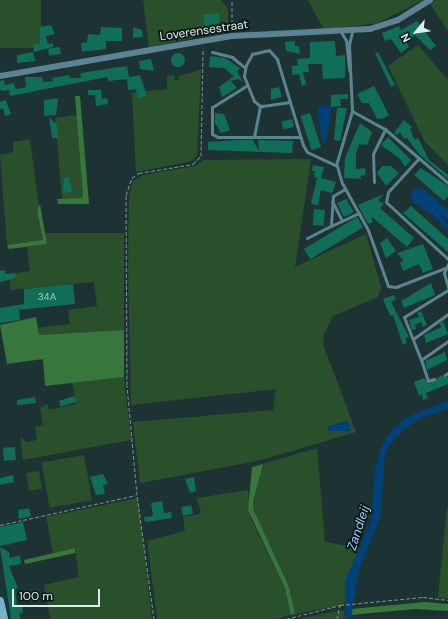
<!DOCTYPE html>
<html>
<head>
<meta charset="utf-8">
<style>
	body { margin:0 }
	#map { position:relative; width:448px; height:619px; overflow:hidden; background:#1d3333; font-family:"DM Sans",sans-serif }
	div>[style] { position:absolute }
	.green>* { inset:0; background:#29502b; transform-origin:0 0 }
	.forest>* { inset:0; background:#37773c }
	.water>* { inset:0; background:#004178 }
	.building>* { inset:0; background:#106d57; transform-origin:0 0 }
	.round { border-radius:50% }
	.path>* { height:1px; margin-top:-0.5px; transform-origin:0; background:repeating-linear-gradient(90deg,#7d8f8f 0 4px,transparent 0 6px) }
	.service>* { height:3px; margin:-1.5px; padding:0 1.5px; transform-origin:1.5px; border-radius:1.5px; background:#5b8392 }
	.minor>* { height:6px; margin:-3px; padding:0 3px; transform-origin:3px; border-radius:3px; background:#5b8392 }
	.secondary>* { height:8px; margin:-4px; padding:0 4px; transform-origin:4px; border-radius:4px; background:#72b2cb }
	span { translate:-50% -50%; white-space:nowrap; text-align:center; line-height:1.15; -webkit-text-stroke:3.5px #0f1819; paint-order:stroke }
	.number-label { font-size:10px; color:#aaccc6 }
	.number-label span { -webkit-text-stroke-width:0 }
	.street-label { font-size:12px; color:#deebeb }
	.water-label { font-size:13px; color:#9cc9fa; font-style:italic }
	.north { position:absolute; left:396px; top:12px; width:40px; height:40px; -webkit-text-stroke:3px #0f1819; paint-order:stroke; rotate:241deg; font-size:11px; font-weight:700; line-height:16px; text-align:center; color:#deebeb }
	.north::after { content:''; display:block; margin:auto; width:14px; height:18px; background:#deebeb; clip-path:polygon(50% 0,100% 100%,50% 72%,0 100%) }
	.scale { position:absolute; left:12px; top:589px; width:88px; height:18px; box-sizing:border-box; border:2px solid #deebeb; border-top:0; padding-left:5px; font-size:12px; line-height:14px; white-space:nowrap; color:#deebeb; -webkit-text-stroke:3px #0f1819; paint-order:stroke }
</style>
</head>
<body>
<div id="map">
	<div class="green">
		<div style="left:0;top:0;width:41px;height:48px"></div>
		<div style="clip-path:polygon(143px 0,221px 0,228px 9px,228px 31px,149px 47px)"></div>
		<div style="clip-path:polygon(308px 0,423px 0,378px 23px,324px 30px)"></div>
		<div style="clip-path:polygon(436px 0,448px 0,448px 31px,430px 4px)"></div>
		<div style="clip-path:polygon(418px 45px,448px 80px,448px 165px,425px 142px,388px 66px)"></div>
		<div style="clip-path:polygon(201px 70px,197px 156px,192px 161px,136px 172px,132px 93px,167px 89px,167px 76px,174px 75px,175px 81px,179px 80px,178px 76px)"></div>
		<div style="clip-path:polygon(77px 115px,83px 195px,82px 198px,62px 199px,55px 118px)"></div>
		<div style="clip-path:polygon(30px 139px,43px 240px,7px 245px,0 155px,13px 152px,13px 142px)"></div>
		<div style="clip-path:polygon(evenodd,311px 159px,295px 267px,366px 234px,381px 287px,378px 297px,333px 316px,324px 334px,323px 344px,356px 432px,258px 461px,140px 483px,133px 422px,273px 410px,276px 389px,131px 405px,128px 267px,129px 196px,133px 181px,143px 175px,195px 166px,203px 160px,311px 159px,348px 421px,351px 431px,328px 431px,328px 426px,348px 421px)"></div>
		<div style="clip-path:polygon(45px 233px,124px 233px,124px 330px,39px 335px,38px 328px,70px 324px,68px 310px,97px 306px,94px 282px,10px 290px,10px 274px,30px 271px,27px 247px,46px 244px)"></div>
		<div style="clip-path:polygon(124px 377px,131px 440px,23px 460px,20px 437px,27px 442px,37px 440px,35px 427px,43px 425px,40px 407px,48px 404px,49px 410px,76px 404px,72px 383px)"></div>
		<div style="clip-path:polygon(317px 448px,325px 542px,360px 548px,344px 605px,295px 614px,289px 587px,256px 518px,253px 502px,263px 464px)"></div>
		<div style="left:84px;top:455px;width:46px;height:43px;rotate:80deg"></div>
		<div style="left:39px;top:471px;width:18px;height:13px;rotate:81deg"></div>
		<div style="clip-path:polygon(248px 490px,251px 519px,285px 588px,291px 615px,276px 619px,157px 619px,147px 541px,185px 531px,183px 517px,201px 514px,197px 498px)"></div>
		<div style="clip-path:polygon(138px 498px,152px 619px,50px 619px,44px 585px,79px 577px,75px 548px,53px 553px,46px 517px)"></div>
		<div style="clip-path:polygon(447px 508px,448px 508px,448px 599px,438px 597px)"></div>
		<div style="clip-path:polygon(344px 610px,345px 619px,297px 619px,306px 617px)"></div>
	</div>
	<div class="forest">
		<div style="clip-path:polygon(75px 96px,80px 96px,89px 204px,58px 204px,57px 199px,82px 198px,83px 195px)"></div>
		<div style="clip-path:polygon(40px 204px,47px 244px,9px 249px,7px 245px,43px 240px,37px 210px)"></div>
		<div style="clip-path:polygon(36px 317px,39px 335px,124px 330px,124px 377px,45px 386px,43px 359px,7px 364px,0 325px)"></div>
		<div style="clip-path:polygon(263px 464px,253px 502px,254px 511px,289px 587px,295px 614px,291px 615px,285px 588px,248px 510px,252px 467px)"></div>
		<div style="clip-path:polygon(75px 548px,75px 553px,25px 564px,24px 560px)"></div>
		<div style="clip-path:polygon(425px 602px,448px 604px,448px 611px,415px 609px,351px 615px,351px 609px)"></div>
	</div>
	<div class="water">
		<div style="clip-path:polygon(320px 105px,332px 107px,326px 141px,323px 144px,317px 108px)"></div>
		<div style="clip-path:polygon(422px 188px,448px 210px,448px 221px,440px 214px,448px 225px,448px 231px,432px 214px,412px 202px,412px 191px)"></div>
		<div style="clip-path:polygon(448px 401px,448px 409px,420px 419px,403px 430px,390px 444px,385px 455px,380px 518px,358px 573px,351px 619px,345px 619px,345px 581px,371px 521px,375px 469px,383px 443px,393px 429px,409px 416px)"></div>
		<div style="clip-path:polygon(348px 421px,351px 431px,328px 431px,328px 426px)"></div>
	</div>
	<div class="building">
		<div style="clip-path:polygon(219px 13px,219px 23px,205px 26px,203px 15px)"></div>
		<div style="clip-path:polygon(417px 21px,436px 46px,430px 50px,415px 35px,406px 42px,409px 47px,401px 53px,391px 39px,385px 41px,382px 33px,399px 26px,401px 30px)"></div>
		<div style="clip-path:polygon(51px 25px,55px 34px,46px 36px,48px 44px,53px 43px,53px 47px,34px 52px,33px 45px,40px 44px,40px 27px)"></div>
		<div style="clip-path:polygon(101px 27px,122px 28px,122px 41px,106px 41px,106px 49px,82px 52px,81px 43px,87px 42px,88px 34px,100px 35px)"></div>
		<div style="clip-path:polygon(133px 27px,142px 30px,143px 37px,133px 38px)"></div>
		<div style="clip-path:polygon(295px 41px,295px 46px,299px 46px,300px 54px,286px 51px,285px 42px)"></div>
		<div style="clip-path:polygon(335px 41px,336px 56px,345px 55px,345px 78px,323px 79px,322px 64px,308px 64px,309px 72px,303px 72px,306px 85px,302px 86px,299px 74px,292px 75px,292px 66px,298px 65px,297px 59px,310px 58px,310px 42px)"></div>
		<div style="left:60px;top:47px;width:7px;height:12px;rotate:82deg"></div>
		<div style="clip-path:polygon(33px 52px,35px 61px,17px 63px,17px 55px)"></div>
		<div style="clip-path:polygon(378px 52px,395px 85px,391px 87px,375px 53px)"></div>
		<div class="round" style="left:171px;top:53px;width:14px;height:14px"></div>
		<div style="clip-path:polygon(210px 56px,225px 58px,240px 68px,237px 72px,243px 82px,238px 79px,231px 81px,237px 88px,222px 97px,219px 87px,234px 76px,224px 68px,209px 67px)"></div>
		<div style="clip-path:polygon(151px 59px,154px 71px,140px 69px,139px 61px)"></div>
		<div style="clip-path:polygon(127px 66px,129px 77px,140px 75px,147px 96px,138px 98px,136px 89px,128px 90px,127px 79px,108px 81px,107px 77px,10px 96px,9px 90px,2px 91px,0 89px,0 81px,4px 80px,5px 85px,14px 83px,16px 89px,26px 87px,25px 77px,42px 77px,43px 82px,53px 81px,52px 78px,69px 75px,70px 78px,81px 78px,80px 73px)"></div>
		<div style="clip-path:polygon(374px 86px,389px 115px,384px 118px,377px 119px,369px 103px,362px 103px,357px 94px)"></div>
		<div style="clip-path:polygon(279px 87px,282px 97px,271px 100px,271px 89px)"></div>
		<div style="clip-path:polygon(88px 90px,101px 90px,102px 99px,107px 98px,108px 104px,96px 106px,95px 95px,88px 95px)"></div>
		<div style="clip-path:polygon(348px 94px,348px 99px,340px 99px,341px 106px,331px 107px,331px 95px)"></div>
		<div style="clip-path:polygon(58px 98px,56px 115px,44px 116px,44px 100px)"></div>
		<div style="clip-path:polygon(6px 100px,11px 114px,5px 116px,3px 108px,0 109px,0 102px)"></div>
		<div style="clip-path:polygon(337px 108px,347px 108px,340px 141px,334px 140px)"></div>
		<div style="clip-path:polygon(215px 113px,224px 114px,230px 130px,221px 133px,215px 123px)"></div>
		<div style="left:310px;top:113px;width:36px;height:10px;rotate:72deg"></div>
		<div style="clip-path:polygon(49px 117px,57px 125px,58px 138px,52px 138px)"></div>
		<div style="left:292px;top:119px;width:8px;height:11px;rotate:76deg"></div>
		<div style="clip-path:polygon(404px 120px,412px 127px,410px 129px,415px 140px,418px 138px,429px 160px,448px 175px,448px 179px,419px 154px,407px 138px,404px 139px,400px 132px,397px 135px,394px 133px)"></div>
		<div style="clip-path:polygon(360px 123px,372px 132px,367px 145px,359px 144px,356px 154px,356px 169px,365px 168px,366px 175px,360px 176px,362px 179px,344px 178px,345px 158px)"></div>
		<div style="clip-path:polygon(388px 137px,411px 160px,405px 167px,399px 158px,381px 145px)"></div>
		<div style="clip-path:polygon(238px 140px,253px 140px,259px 151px,258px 140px,293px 141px,292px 153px,208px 150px,208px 142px)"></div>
		<div style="clip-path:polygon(313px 165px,324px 167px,321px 178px,336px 182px,332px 193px,321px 190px,318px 205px,311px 204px,317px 178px,314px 177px,315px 171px,312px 171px)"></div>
		<div style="clip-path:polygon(382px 166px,391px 166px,399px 173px,386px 186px,377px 173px)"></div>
		<div style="clip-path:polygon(421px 168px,448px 186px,448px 196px,444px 201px,414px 175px)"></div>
		<div style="clip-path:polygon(69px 177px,72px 192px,63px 193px,64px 178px)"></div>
		<div style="clip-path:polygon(384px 194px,378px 200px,384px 204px,380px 208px,414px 238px,407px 247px,371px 216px,373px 222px,368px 224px,358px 205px)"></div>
		<div style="clip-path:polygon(346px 199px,354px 212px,344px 217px,337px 203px)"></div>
		<div style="clip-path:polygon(411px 206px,448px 239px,448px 252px,403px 213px)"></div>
		<div style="left:314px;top:209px;width:11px;height:16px;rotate:5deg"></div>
		<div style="left:357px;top:217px;width:12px;height:62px;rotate:59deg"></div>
		<div style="clip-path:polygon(387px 238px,396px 251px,386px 258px,380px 243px)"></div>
		<div style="clip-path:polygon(423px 244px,433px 269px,423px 273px,419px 264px,403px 271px,400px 262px,404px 261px,397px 253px)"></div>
		<div style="clip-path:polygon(5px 270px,5px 274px,15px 273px,16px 278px,0 282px,0 271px)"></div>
		<div style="clip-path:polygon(431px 283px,435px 295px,404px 308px,401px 301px)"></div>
		<div style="clip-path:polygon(73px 284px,75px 304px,19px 310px,20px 320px,0 323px,0 308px,24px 304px,24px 289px)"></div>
		<div style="clip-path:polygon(394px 295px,396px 300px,391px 302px,409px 337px,405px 338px,407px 343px,403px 345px,393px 315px,390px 316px,383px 299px)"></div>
		<div style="clip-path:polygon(421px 311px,427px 325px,423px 327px,421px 322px,415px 325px,416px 329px,412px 330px,409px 320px,419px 317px,417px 313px)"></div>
		<div style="clip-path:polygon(443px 321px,448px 334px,426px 343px,424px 335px,442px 327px,439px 324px)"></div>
		<div style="clip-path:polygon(445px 352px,447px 360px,427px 370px,425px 361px)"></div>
		<div style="clip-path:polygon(442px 375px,448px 377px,448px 384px,426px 393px,428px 398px,423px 400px,422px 394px,419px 396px,414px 382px,424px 378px,429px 384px)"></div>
		<div style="left:74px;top:396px;width:6px;height:16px;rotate:72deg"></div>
		<div style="clip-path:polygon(35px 397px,36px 403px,17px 405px,17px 400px)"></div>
		<div style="left:15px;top:447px;width:13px;height:12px;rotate:86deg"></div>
		<div style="clip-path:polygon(103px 474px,108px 484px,103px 485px,105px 494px,96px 495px,90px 477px)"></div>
		<div style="clip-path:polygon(13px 475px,14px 482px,0 485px,0 478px)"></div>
		<div style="clip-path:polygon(194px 477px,196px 491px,190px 493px,185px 479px)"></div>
		<div style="clip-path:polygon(162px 501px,164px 513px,171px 512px,172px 518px,145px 522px,144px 517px,153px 516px,151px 503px)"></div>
		<div style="left:191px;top:505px;width:9px;height:10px;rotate:77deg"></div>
		<div style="clip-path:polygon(29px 508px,31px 516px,19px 519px,18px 510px)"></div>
		<div style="clip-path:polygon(23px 522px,27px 540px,0 546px,0 527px)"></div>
		<div style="clip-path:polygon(0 547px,9px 552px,10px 558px,20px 555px,21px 564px,9px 566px,18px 588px,15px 589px,17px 606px,22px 605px,23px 613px,19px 614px,21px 619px,11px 619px)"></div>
	</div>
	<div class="path">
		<div style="left:232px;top:29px;width:29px;rotate:-90deg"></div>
		<div style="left:0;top:525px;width:139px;rotate:-12.4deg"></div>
		<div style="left:154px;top:619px;width:125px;rotate:-97.8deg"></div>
		<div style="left:137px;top:495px;width:110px;rotate:-95.2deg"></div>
		<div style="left:127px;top:385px;width:190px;rotate:-90.3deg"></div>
		<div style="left:126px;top:195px;width:18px;rotate:-71deg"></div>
		<div style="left:132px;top:178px;width:9px;rotate:-36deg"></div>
		<div style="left:139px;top:173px;width:55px;rotate:-9.5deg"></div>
		<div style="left:193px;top:164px;width:11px;rotate:-45deg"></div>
		<div style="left:201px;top:156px;width:108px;rotate:-88.9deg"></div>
		<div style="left:286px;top:619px;width:56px;rotate:-14.5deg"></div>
		<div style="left:340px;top:605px;width:83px;rotate:-5.5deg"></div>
		<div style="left:423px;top:597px;width:25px;rotate:7deg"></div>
		<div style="left:337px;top:619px;width:14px;rotate:-78deg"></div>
	</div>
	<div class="service">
		<div style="left:341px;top:32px;width:12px;rotate:59deg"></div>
		<div style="left:352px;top:32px;width:13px;rotate:103deg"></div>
		<div style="left:349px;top:45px;width:66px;rotate:87.4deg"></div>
		<div style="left:352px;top:111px;width:39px;rotate:29deg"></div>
		<div style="left:386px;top:130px;width:82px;rotate:40.5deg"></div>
		<div style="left:346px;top:40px;width:30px;rotate:84deg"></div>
		<div style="left:212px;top:52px;width:21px;rotate:14deg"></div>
		<div style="left:232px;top:57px;width:17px;rotate:40deg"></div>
		<div style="left:246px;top:86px;width:40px;rotate:148deg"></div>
		<div style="left:212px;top:107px;width:27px;rotate:90deg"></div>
		<div style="left:212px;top:134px;width:7px;rotate:27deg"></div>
		<div style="left:218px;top:137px;width:82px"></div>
		<div style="left:290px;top:102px;width:30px;rotate:172deg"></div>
		<div style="left:260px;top:106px;width:8px;rotate:-140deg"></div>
		<div style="left:254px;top:101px;width:27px;rotate:-112deg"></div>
		<div style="left:244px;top:76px;width:11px;rotate:-80deg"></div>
		<div style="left:246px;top:65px;width:13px;rotate:-61deg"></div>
		<div style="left:252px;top:54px;width:17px;rotate:-13deg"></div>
		<div style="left:269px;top:50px;width:12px;rotate:48deg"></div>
		<div style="left:277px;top:59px;width:90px;rotate:73.2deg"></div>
		<div style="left:303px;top:145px;width:8px;rotate:60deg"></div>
		<div style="left:307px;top:152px;width:33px;rotate:25deg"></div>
		<div style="left:337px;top:166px;width:18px;rotate:74deg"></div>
		<div style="left:342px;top:183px;width:54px;rotate:61deg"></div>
		<div style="left:368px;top:230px;width:59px;rotate:70.3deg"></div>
		<div style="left:388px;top:286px;width:8px;rotate:7deg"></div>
		<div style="left:396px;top:287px;width:53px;rotate:-21.2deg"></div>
		<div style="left:254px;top:137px;width:32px;rotate:-79deg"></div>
		<div style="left:419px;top:158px;width:46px;rotate:132.4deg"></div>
		<div style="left:388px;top:192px;width:10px;rotate:101deg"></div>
		<div style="left:386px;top:202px;width:84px;rotate:42.6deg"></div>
		<div style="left:336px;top:165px;width:56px;rotate:-73.5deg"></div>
		<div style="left:374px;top:182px;width:28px;rotate:-92deg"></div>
		<div style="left:373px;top:154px;width:28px;rotate:-64deg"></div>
		<div style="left:345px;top:189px;width:14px;rotate:150deg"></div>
		<div style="left:333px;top:196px;width:30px;rotate:94deg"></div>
		<div style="left:331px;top:226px;width:31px;rotate:-25deg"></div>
		<div style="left:332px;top:201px;width:22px;rotate:63deg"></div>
		<div style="left:307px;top:238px;width:27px;rotate:-27deg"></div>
		<div style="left:448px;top:264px;width:10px;rotate:114deg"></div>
		<div style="left:444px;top:273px;width:15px;rotate:74deg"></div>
		<div style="left:413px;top:339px;width:43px;rotate:-35.5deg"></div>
		<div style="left:421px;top:360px;width:46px;rotate:-111.6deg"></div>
		<div style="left:404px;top:317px;width:52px;rotate:-31.5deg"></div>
		<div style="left:445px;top:375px;width:4px;rotate:-34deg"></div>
		<div style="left:434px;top:379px;width:6px;rotate:162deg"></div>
		<div style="left:428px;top:381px;width:22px;rotate:-108deg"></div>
		<div style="left:421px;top:360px;width:33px;rotate:-35deg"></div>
	</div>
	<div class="minor">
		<div style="left:0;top:76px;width:235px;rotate:-9.8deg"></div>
		<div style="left:232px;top:36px;width:138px;rotate:-2.9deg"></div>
		<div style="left:370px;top:29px;width:29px;rotate:-18deg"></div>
		<div style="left:398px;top:20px;width:38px;rotate:-32deg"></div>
	</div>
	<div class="secondary">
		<div style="left:0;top:601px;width:18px;rotate:77deg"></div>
	</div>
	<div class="number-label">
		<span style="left:47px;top:297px">34A</span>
	</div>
	<div class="street-label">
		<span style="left:204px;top:31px;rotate:-8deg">Loverensestraat</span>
	</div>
	<div class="water-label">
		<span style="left:359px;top:528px;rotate:-72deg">Zandleij</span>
	</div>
	<div class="north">N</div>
	<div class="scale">100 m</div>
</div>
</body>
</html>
